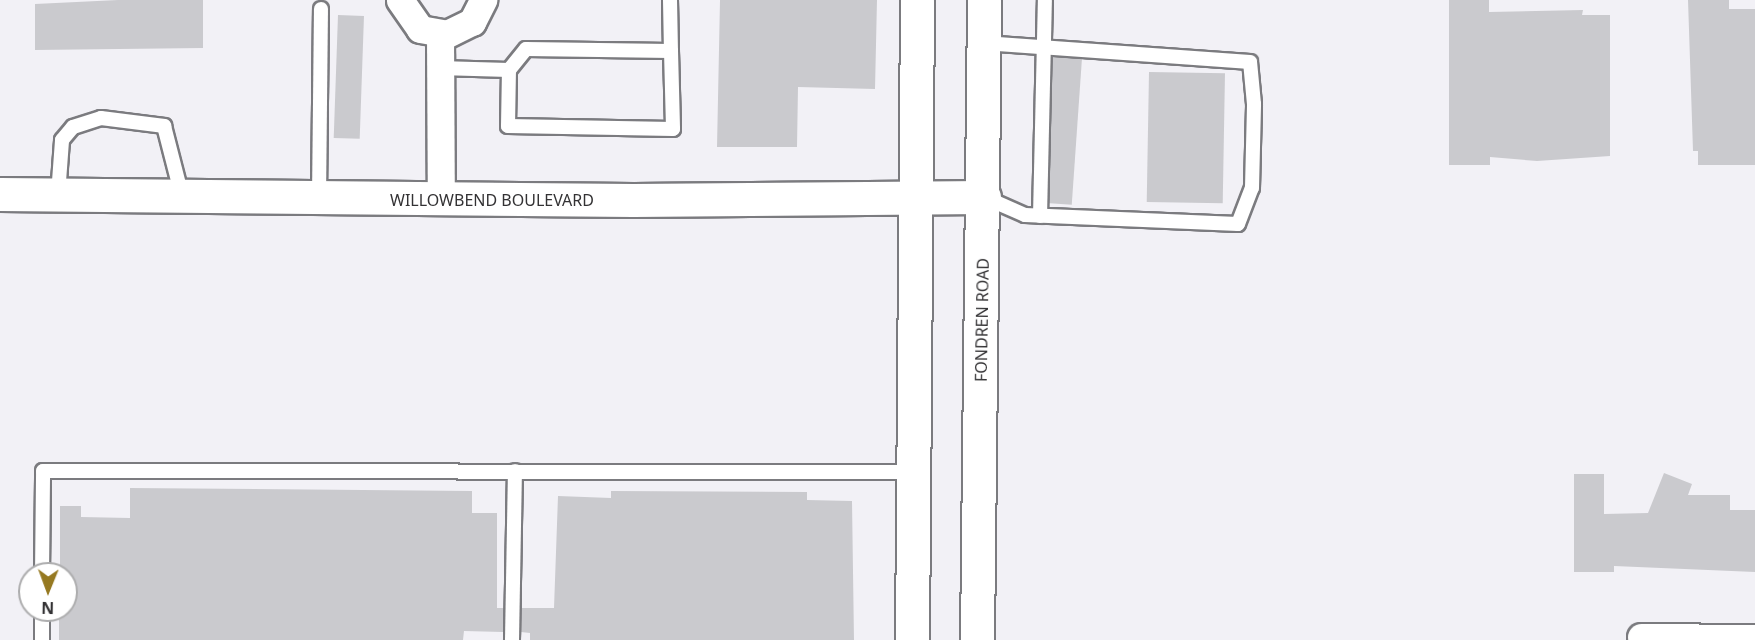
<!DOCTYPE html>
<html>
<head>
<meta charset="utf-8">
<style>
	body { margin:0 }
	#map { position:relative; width:1755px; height:640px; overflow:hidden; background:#f2f1f6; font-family:"Noto Sans",sans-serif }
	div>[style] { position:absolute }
	.building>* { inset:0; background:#cacace; transform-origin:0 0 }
	.roads { filter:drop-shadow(2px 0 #7b7b7f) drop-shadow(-2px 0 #7b7b7f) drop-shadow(0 2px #7b7b7f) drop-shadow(0 -2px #7b7b7f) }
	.service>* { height:14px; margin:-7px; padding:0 7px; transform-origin:7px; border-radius:7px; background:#fff }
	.minor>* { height:27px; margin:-13.5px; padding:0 13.5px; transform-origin:13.5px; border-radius:13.5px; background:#fff }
	.tertiary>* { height:33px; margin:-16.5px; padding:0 16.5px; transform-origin:16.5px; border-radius:16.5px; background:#fff }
	.secondary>* { height:33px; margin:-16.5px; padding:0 16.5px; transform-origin:16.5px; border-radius:16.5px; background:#fff }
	span { translate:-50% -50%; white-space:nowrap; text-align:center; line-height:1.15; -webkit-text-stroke:4.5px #fff; paint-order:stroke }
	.street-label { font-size:16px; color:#333234 }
	.north { position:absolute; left:18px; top:562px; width:60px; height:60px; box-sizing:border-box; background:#fff; border:2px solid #adadae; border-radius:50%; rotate:181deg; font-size:16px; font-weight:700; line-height:24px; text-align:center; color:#333234 }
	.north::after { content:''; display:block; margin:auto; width:21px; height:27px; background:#967921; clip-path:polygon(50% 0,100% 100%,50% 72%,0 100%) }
</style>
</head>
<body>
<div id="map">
	<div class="building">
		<div style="clip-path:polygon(118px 0,203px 0,203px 48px,35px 50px,35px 4px)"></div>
		<div style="clip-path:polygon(720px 0,877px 0,875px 89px,798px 87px,797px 147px,717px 147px)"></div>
		<div style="clip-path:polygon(1449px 0,1489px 0,1489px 12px,1583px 10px,1582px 15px,1610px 15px,1610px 156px,1537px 161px,1490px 157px,1490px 165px,1449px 165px)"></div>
		<div style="clip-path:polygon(1688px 0,1729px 0,1729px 9px,1755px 9px,1755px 165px,1698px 165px,1698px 151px,1693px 151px)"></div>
		<div style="left:338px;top:15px;width:26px;height:123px;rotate:2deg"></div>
		<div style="left:1053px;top:57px;width:29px;height:146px;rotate:4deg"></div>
		<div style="left:1149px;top:72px;width:76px;height:130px;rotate:1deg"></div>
		<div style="clip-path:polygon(1664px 473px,1692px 484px,1688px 495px,1730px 495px,1730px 510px,1755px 510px,1755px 572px,1614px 566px,1614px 572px,1574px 572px,1574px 474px,1604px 474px,1604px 514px,1648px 513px)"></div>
		<div style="clip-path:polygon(130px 488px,472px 491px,472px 513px,497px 513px,497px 608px,504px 608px,503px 632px,464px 631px,463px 640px,59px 640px,59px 610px,66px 610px,66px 574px,60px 574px,60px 506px,81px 506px,81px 517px,130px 518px)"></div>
		<div style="clip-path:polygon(611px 491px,807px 492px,807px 500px,852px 501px,854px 640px,530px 640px,530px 633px,521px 632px,522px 608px,554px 608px,558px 496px,611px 498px)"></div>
	</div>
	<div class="roads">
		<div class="service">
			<div style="left:670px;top:0;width:51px;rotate:88.9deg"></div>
			<div style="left:671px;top:51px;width:78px;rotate:88.5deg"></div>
			<div style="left:673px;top:129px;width:165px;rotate:-179deg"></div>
			<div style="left:508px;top:126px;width:56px;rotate:-89deg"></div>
			<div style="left:509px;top:70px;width:27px;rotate:-51deg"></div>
			<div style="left:526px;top:49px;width:145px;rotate:0.8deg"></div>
			<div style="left:439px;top:68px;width:70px;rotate:1.6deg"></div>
			<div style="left:58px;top:195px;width:55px;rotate:-85.8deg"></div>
			<div style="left:62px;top:140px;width:17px;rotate:-50deg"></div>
			<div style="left:73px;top:127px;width:29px;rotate:-18deg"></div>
			<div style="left:101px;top:118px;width:64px;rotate:7.2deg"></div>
			<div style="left:164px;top:126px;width:72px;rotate:75.6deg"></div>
			<div style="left:984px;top:197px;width:45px;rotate:23.7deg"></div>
			<div style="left:1025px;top:215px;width:213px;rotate:2.4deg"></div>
			<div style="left:1238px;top:224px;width:39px;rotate:-69deg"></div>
			<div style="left:1252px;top:188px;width:84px;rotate:-88.6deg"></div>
			<div style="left:1254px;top:104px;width:42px;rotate:-95.4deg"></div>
			<div style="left:1250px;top:62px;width:267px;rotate:-175.9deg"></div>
			<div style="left:319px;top:198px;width:189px;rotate:-89.4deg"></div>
			<div style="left:1040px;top:216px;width:216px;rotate:-88.7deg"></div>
			<div style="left:42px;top:574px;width:103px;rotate:-89.4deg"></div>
			<div style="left:43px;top:471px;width:871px;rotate:0.07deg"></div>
			<div style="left:42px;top:640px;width:30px;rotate:-90deg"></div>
			<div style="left:512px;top:640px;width:169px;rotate:-89deg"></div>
		</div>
		<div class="minor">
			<div style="left:400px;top:0;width:35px;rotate:55deg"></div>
			<div style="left:420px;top:29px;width:27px;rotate:10deg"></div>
			<div style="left:447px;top:34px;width:28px;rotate:-26deg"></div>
			<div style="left:472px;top:22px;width:25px;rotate:-63deg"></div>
			<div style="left:440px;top:34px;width:166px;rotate:89.7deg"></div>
			<div style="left:1641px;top:637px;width:114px;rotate:0.5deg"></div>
		</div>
		<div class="tertiary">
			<div style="left:0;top:194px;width:633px;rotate:0.54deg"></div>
			<div style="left:633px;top:200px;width:351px;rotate:-0.5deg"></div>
		</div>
		<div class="secondary">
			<div style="left:912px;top:640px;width:640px;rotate:-89.55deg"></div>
			<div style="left:977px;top:640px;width:640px;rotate:-89.37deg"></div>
		</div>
	</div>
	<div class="street-label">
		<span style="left:492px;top:200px">WILLOWBEND BOULEVARD</span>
		<span style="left:982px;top:320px;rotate:-89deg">FONDREN ROAD</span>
	</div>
	<div class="north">N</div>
</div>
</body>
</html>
